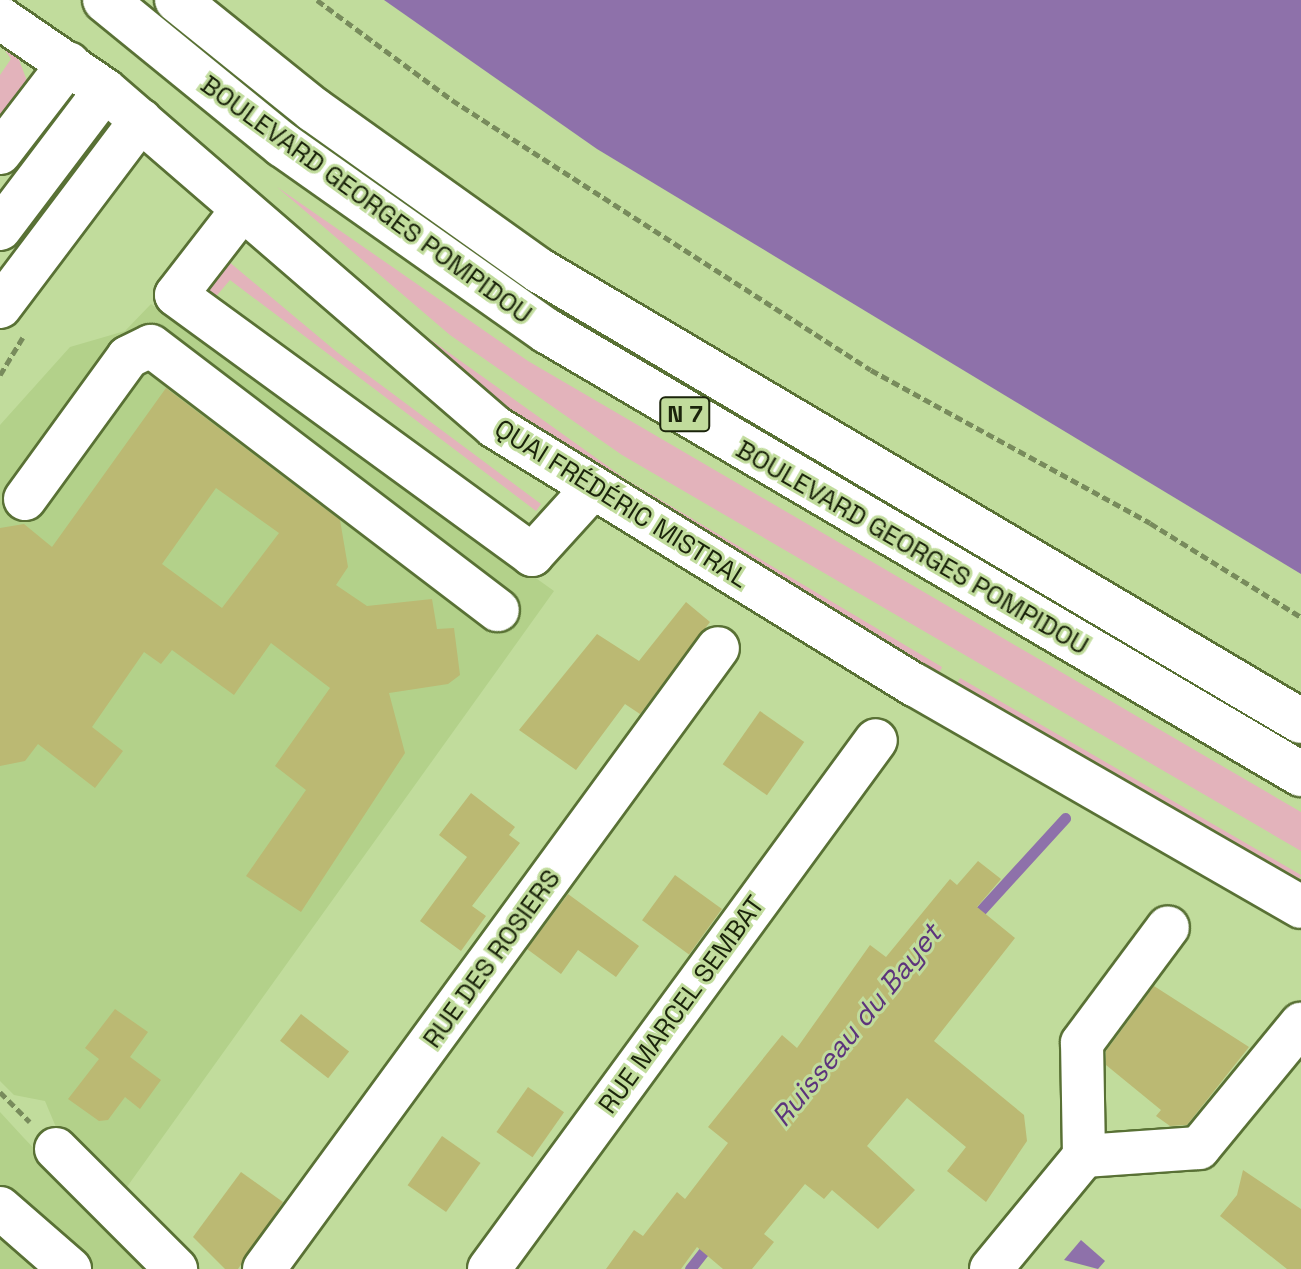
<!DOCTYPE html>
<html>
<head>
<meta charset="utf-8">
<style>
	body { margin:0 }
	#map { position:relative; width:1301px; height:1269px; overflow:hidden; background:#c1dc9c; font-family:"Space Grotesk",sans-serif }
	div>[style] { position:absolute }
	.built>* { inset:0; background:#b3d18a }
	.green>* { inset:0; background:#e3b3bb; transform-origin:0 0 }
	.water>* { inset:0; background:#8e71aa }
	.stream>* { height:11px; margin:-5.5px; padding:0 5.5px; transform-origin:5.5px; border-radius:5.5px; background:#8e71aa }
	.building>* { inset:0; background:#bbb973; transform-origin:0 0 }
	.path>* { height:5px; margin-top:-2.5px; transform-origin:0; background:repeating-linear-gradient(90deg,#788b5c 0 8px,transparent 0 12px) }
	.roads { filter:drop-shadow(2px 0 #597135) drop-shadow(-2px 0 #597135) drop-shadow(0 2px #597135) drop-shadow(0 -2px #597135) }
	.minor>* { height:42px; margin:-21px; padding:0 21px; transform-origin:21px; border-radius:21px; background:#fff }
	.major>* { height:44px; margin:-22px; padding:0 22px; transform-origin:22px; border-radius:22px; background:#fff }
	span { translate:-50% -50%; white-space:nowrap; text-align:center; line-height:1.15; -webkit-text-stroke:6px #c1dc9c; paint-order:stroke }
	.shield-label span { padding:2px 6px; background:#c1dc9c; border:2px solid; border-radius:6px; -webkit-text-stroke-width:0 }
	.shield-label { font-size:24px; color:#1b240b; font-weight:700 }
	.street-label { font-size:26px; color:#1b240b }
	.water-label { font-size:28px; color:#5c347c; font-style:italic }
</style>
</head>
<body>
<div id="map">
	<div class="built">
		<div style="clip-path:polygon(151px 304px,554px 591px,119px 1198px,58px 1132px,45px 1101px,14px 1095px,0 1081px,0 425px,70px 347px,125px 331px)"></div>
		<div style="clip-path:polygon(0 1112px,23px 1137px,149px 1269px,0 1269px)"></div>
	</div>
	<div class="green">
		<div style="clip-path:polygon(0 43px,18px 57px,27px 81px,0 136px,0 75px,11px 59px)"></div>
		<div style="clip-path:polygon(277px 187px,528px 361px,1301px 812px,1301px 851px,622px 455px,450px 335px)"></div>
		<div style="clip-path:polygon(222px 256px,338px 353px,541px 504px,536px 511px,230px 280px,212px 301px,196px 290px)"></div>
		<div style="clip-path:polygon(392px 312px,627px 480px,942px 667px,939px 674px,586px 464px,484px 394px)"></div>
		<div style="left:960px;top:678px;width:394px;height:8px;rotate:30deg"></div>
	</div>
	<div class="water">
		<div style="clip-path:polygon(384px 0,1301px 0,1301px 574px,597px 149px)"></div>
		<div style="clip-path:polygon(1081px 1240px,1105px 1261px,1098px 1269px,1064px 1260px)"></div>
	</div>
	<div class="stream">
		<div style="left:972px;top:920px;width:138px;rotate:-47.6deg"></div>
		<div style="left:690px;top:1269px;width:36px;rotate:-52deg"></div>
	</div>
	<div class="building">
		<div style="clip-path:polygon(evenodd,166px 388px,340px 520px,348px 567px,336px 585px,367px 606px,432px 599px,437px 629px,454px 628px,460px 675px,448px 684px,389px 693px,405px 753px,301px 912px,246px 876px,306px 790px,275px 766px,330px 688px,271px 643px,234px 695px,172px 650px,161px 664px,144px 652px,92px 727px,123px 751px,95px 788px,38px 744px,25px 761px,0 766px,0 528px,24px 524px,52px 547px,166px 388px,216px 488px,279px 533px,222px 608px,162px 564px,216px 488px)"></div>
		<div style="clip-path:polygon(686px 602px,710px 622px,640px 714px,625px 704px,576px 770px,519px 730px,597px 634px,639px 661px)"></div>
		<div style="left:760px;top:711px;width:54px;height:65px;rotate:35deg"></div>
		<div style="clip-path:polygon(471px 793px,515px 827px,509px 835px,520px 843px,472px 906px,486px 916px,461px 951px,420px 921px,467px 857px,439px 835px)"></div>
		<div style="clip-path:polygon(978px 861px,1001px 879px,977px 907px,1015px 938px,934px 1041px,1024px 1115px,1027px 1141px,986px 1202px,947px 1171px,966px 1147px,907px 1098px,867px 1146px,915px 1190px,878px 1229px,832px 1190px,824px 1199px,805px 1184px,764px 1234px,774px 1242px,752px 1269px,723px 1269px,697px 1247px,681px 1269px,606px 1269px,634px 1230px,643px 1236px,677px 1192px,685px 1199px,728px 1143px,708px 1127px,782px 1035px,797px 1048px,870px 945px,886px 957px,950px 879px,957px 885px)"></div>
		<div style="left:675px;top:875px;width:58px;height:56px;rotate:36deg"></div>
		<div style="clip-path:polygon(568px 894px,639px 946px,616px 977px,578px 950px,561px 974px,527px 949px)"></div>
		<div style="clip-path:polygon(1154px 986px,1249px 1047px,1187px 1125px,1170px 1126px,1156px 1116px,1161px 1110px,1106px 1065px,1106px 1051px)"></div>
		<div style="clip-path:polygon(115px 1009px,148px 1032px,130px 1057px,161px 1080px,140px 1109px,125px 1097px,108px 1120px,99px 1121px,68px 1099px,99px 1059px,85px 1048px)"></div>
		<div style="left:301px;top:1014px;width:61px;height:34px;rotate:38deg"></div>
		<div style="left:528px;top:1087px;width:44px;height:55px;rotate:35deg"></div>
		<div style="left:442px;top:1136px;width:47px;height:60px;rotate:35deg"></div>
		<div style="clip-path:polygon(1243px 1170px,1301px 1209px,1301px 1269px,1287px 1269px,1220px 1216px,1237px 1195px)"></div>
		<div style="clip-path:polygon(241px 1172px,283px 1202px,238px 1269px,225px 1269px,193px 1237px)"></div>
	</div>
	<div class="path">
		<div style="left:317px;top:0;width:168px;rotate:36.5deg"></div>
		<div style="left:452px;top:100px;width:498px;rotate:32.8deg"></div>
		<div style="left:871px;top:370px;width:318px;rotate:28.7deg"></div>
		<div style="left:1150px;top:523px;width:178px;rotate:31.9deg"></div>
		<div style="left:0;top:375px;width:44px;rotate:-58.8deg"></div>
		<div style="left:0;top:1092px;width:42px;rotate:45deg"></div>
	</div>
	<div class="roads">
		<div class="minor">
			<div style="left:0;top:18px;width:127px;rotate:34.4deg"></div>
			<div style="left:105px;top:90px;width:515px;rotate:40.83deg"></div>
			<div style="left:495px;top:427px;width:493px;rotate:31.6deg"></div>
			<div style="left:915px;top:685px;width:445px;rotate:29.9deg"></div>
			<div style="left:0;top:153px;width:113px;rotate:-52.5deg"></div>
			<div style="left:241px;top:211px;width:106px;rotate:127.7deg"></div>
			<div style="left:176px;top:295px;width:441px;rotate:36.1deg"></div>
			<div style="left:532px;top:555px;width:88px;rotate:-47.8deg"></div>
			<div style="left:0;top:229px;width:174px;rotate:-52.9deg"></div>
			<div style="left:0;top:307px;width:234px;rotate:-53deg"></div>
			<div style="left:25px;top:499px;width:175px;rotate:-54deg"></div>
			<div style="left:128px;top:357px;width:25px;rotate:-26deg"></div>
			<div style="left:151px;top:346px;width:436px;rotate:37.3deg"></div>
			<div style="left:56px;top:1149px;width:170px;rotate:45deg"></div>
			<div style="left:1084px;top:1156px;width:115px;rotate:-4deg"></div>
			<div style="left:1199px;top:1148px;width:161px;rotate:-50.6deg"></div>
			<div style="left:0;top:1208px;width:93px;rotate:41.1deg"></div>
			<div style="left:264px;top:1269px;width:769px;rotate:-53.83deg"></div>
			<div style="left:489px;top:1269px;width:655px;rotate:-53.81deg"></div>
			<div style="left:991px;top:1269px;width:146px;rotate:-50.5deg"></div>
			<div style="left:1084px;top:1156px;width:113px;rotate:-91deg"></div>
			<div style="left:1082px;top:1043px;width:144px;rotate:-53.4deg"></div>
		</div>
		<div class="major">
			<div style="left:105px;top:0;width:230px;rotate:39.2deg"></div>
			<div style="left:283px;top:145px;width:323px;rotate:35.2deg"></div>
			<div style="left:547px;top:331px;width:875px;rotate:30.44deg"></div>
			<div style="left:177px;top:0;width:176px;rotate:38.8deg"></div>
			<div style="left:314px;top:110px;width:277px;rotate:35.5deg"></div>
			<div style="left:540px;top:271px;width:884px;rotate:30.6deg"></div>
		</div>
	</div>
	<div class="shield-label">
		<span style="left:685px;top:414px">N 7</span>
	</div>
	<div class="street-label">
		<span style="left:366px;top:200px;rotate:36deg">BOULEVARD GEORGES POMPIDOU</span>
		<span style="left:621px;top:504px;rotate:32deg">QUAI FRÉDÉRIC MISTRAL</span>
		<span style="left:912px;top:548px;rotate:30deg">BOULEVARD GEORGES POMPIDOU</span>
		<span style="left:492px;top:959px;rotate:-54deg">RUE DES ROSIERS</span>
		<span style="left:682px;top:1005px;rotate:-54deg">RUE MARCEL SEMBAT</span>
	</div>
	<div class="water-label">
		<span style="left:856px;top:1025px;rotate:-51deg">Ruisseau du Bayet</span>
	</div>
</div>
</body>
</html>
